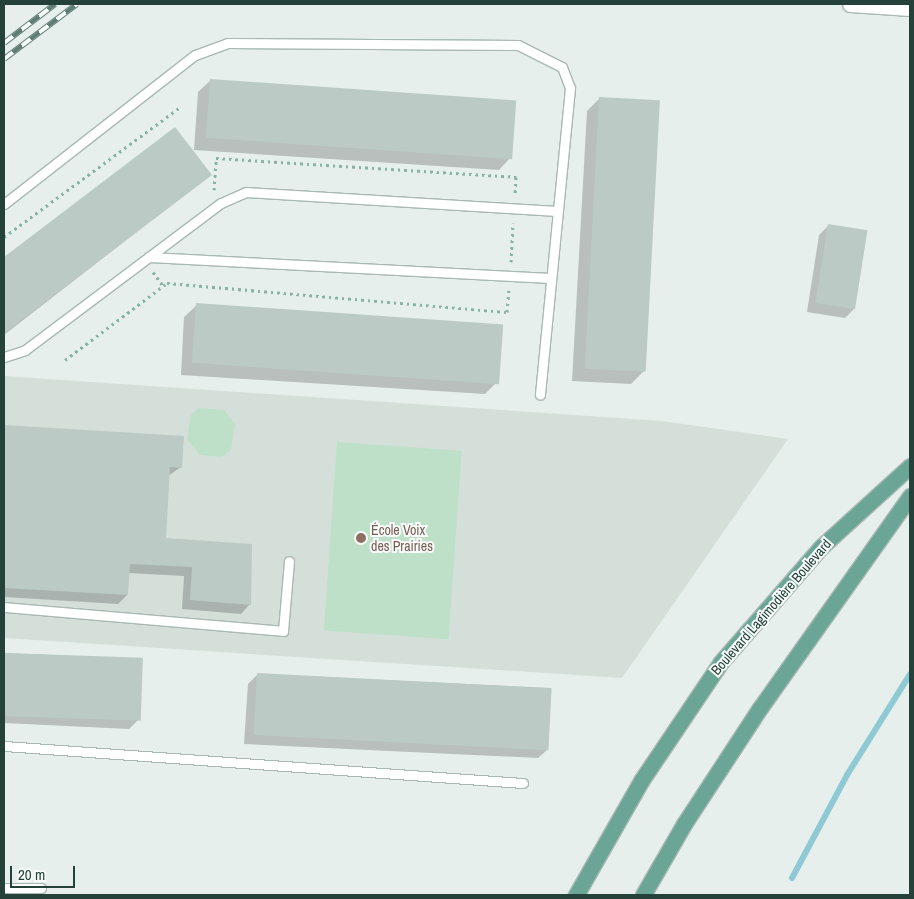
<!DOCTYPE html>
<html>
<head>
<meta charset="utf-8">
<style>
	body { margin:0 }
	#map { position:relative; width:914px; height:899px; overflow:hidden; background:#e6efeb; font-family:"Archivo Narrow",sans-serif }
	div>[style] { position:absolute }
	.built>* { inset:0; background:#d4dfda }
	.green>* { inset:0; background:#bfe0c8; transform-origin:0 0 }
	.shadow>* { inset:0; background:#0003 }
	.stream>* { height:6px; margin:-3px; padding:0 3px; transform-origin:3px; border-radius:3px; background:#8ec9d4 }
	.building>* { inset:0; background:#bbcac4; transform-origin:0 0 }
	.path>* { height:3px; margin-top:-1.5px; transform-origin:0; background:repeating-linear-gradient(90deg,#86b3a5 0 2.5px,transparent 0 6.5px) }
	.roads { filter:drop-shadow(1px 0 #a8b8b2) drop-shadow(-1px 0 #a8b8b2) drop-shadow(0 1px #a8b8b2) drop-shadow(0 -1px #a8b8b2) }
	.service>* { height:9px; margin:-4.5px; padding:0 4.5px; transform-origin:4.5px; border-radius:4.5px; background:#fff }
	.minor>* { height:15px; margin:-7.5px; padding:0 7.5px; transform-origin:7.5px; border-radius:7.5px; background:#fff }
	.primary>* { height:15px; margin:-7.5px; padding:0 7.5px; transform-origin:7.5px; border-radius:7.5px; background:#6aa596 }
	.rail>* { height:5.5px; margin-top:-2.75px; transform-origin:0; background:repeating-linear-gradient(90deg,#f7fbf9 0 11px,#5f7d75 0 22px); box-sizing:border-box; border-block:1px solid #5f7d75 }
	.dots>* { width:14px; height:14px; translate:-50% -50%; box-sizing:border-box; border:2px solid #f7fbf9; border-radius:50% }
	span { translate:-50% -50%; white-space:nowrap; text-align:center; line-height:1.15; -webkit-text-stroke:4px #f7fbf9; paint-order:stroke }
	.education-label { font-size:14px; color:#785e54 }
	.left { translate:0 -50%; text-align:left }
	.street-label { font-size:14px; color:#24423a }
	.frame { position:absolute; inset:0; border:5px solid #24423a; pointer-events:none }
	.scale { position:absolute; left:10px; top:866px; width:65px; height:22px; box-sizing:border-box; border:2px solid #24423a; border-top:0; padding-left:6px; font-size:15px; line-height:18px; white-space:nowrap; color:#24423a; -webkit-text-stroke:4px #f7fbf9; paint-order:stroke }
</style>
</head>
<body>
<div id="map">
	<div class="built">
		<div style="clip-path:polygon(4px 376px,662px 421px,788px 439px,622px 678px,4px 638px)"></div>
	</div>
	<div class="green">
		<div style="clip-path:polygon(198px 408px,224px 410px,235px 424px,231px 450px,221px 457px,200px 455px,187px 439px,191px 415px)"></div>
		<div style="left:337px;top:442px;width:125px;height:189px;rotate:4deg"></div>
	</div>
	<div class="shadow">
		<div style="clip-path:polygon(211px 80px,511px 157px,499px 170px,194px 150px,198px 92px)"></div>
		<div style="clip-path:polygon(600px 98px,643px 372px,631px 384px,572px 381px,587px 111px)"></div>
		<div style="clip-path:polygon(175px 128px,210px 175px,4px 335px,4px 258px)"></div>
		<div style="clip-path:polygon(828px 226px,855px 308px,845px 318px,807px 312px,819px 235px)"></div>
		<div style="clip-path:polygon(197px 305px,497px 382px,485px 394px,181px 375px,184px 317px)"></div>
		<div style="clip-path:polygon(4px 427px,182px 437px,181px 467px,168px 476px,164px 539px,250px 604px,241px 614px,182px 609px,184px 576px,128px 573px,127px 595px,118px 604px,4px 597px)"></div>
		<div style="clip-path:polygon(4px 653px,142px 659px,138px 720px,129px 729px,4px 723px)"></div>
		<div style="clip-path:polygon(258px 674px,551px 688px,548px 749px,538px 758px,244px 744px,248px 684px)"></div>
	</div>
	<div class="stream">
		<div style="left:792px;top:878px;width:117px;rotate:-61.9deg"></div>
		<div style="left:847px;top:775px;width:119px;rotate:-58deg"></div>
	</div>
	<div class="building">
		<div style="left:210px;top:79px;width:307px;height:59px;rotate:4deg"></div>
		<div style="left:599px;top:97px;width:61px;height:272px;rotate:3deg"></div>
		<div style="clip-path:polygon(175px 127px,212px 175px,4px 333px,4px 257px)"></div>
		<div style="left:828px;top:224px;width:40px;height:80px;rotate:9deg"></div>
		<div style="left:196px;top:303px;width:308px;height:60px;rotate:4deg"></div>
		<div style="clip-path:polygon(4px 425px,184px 436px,182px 468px,170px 467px,166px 538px,252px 544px,251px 605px,190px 600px,192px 567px,130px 564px,128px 595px,4px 588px)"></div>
		<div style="left:4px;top:653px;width:139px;height:63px;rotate:2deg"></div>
		<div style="left:257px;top:673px;width:295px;height:62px;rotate:3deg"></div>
	</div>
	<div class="path">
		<div style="left:214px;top:190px;width:32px;rotate:-86deg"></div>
		<div style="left:216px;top:158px;width:301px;rotate:3.6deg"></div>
		<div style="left:516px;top:177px;width:17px;rotate:93deg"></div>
		<div style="left:4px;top:237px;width:217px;rotate:-36.4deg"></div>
		<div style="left:511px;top:262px;width:39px;rotate:-87deg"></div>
		<div style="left:153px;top:272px;width:17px;rotate:54deg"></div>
		<div style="left:65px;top:360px;width:128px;rotate:-37deg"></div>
		<div style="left:167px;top:283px;width:341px;rotate:4.9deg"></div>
		<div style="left:507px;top:312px;width:22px;rotate:-85deg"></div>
	</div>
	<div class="roads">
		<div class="service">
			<div style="left:4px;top:204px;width:242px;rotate:-38deg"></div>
			<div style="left:195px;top:55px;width:35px;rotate:-20deg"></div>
			<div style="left:228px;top:43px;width:290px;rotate:0.4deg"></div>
			<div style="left:518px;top:45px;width:49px;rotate:26.6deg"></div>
			<div style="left:562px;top:67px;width:22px;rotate:69deg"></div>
			<div style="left:570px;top:88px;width:308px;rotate:95.6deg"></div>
			<div style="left:149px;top:257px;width:402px;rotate:3deg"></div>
			<div style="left:4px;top:357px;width:22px;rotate:-18deg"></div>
			<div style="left:25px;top:350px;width:245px;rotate:-36.9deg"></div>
			<div style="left:221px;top:203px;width:27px;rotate:-24deg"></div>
			<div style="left:246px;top:192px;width:311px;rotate:3.5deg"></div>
			<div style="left:4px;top:607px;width:280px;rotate:4.9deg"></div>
			<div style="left:283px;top:631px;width:70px;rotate:-85.1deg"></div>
			<div style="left:4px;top:746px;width:520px;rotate:4.08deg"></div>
			<div style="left:4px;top:888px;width:37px"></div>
		</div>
		<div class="minor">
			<div style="left:850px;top:4px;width:60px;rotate:3.8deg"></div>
		</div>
		<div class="primary">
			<div style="left:576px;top:895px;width:131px;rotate:-60.3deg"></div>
			<div style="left:641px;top:781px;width:143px;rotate:-56.1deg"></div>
			<div style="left:721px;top:662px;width:152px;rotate:-49deg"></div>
			<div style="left:821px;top:547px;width:120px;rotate:-42.3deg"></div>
			<div style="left:643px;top:895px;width:82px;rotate:-60deg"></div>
			<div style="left:684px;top:824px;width:139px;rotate:-56.8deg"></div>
			<div style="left:760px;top:708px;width:260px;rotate:-54.7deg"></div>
		</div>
	</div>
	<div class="rail">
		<div style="left:4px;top:43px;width:64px;rotate:-37.4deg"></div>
		<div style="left:4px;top:59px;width:91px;rotate:-37deg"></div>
	</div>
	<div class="dots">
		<div style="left:361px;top:538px;background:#8d6e63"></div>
	</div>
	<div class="education-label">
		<span class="left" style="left:371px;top:538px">École Voix<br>des Prairies</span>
	</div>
	<div class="street-label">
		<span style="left:771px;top:607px;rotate:-49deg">Boulevard Lagimodière Boulevard</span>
	</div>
	<div class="frame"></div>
	<div class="scale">20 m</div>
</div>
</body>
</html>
